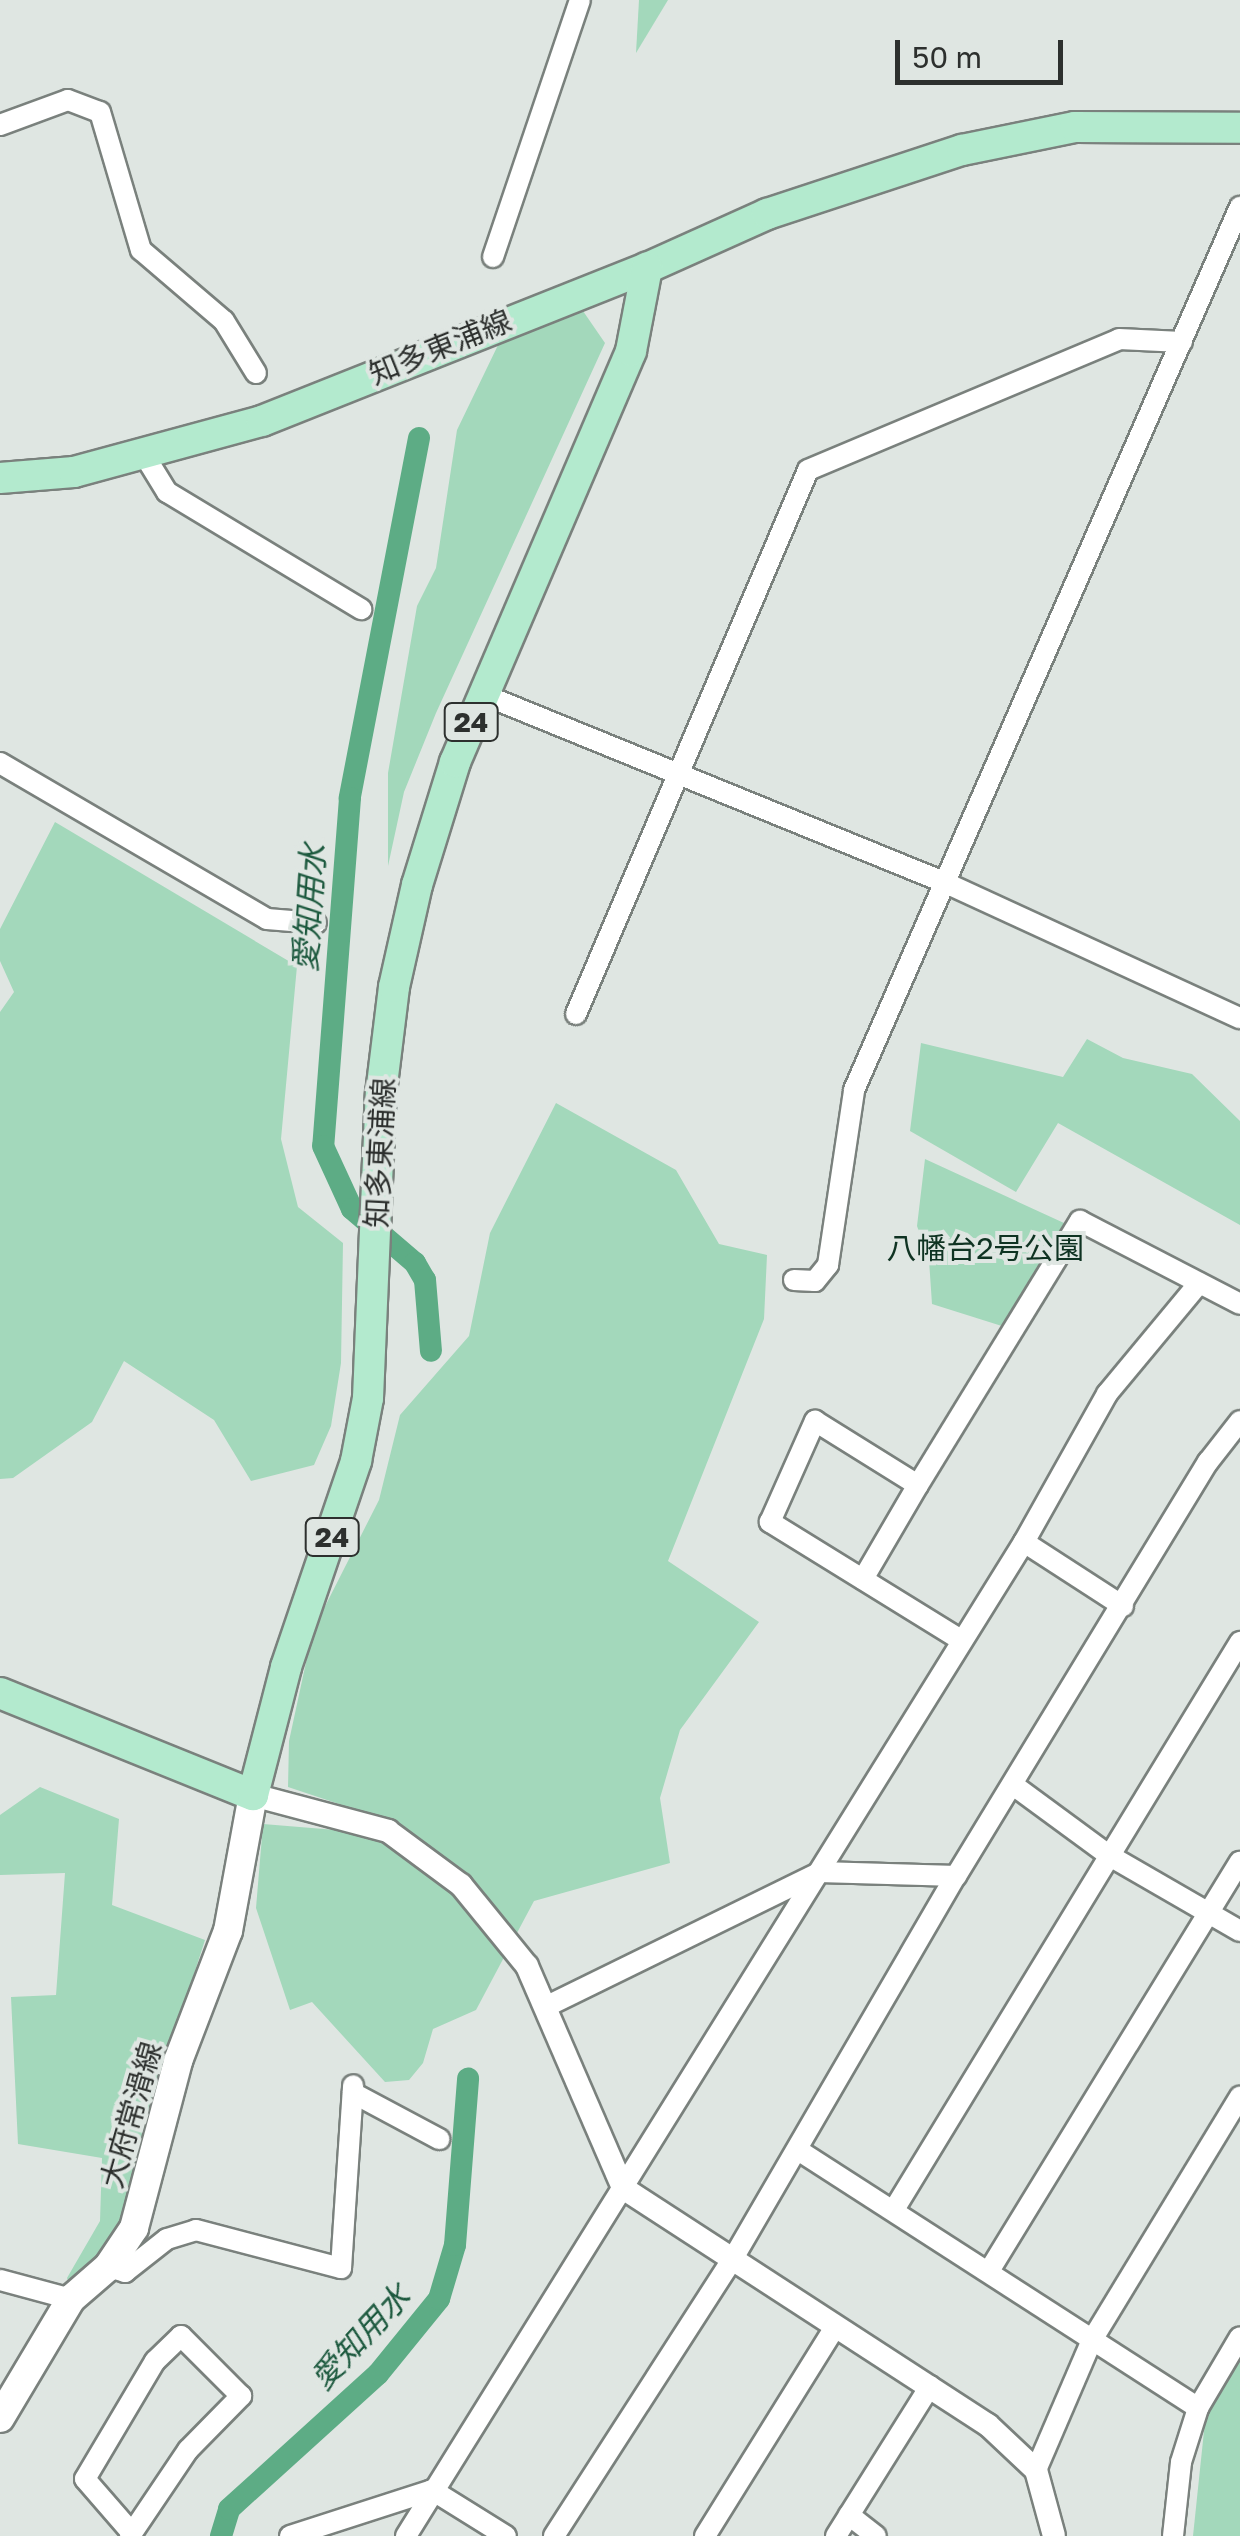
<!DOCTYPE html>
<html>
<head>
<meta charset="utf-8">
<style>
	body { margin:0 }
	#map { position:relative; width:1240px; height:2536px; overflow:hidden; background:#dfe6e2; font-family:"Golos Text","Noto Sans JP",sans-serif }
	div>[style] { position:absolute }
	.green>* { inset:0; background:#a3d8bb }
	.canal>* { height:22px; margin:-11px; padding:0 11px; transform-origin:11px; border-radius:11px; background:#5dac85 }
	.roads { filter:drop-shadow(2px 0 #7a817d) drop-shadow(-2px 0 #7a817d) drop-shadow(0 2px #7a817d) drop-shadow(0 -2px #7a817d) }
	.minor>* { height:20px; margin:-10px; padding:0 10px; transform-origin:10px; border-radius:10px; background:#fff }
	.tertiary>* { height:22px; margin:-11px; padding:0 11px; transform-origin:11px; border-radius:11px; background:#fff }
	.secondary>* { height:28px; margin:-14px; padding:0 14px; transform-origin:14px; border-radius:14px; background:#fff }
	.primary>* { height:30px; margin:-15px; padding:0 15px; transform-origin:15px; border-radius:15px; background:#b3eace }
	span { translate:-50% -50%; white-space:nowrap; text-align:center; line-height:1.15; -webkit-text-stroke:8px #dfe6e2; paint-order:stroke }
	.shield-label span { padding:2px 8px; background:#dfe6e2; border:2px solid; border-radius:8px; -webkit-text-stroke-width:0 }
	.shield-label { font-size:28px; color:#2d302e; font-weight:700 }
	.street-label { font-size:30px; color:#2d302e }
	.park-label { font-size:30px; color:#0f3322 }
	.water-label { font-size:32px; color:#1c593e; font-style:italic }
	.scale { position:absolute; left:895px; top:40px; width:168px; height:45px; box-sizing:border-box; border:5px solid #2d302e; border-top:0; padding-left:12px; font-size:30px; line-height:35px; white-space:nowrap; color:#2d302e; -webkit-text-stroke:8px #dfe6e2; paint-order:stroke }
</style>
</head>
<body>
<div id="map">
	<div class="green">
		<div style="clip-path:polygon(639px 0,668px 0,636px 53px)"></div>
		<div style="clip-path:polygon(583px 311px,605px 343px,436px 713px,404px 792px,388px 866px,388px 773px,417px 606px,436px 568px,457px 430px,499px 343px)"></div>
		<div style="clip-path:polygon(55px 822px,297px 966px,281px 1139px,298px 1207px,343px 1243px,341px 1363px,331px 1426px,314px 1465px,251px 1481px,214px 1420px,124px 1361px,92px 1422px,13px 1478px,0 1479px,0 1012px,14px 992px,0 961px,0 929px)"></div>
		<div style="clip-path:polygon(1087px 1039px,1123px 1058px,1192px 1074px,1240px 1121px,1240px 1225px,1058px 1123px,1016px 1192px,910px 1131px,921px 1043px,1063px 1077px)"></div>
		<div style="clip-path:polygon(556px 1103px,676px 1170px,719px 1244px,767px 1255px,764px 1319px,668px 1561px,759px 1622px,680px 1730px,660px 1798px,670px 1863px,534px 1901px,476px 2010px,433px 2029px,423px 2063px,409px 2080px,385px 2082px,312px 2002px,290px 2010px,256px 1908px,263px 1824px,336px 1830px,339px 1804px,288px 1787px,289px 1741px,313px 1630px,379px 1500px,400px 1415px,469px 1336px,490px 1233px)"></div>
		<div style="clip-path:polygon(925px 1159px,1064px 1223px,1005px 1327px,932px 1304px,929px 1260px,917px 1226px)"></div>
		<div style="clip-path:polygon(40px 1787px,119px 1819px,112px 1905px,205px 1940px,167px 2058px,127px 2226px,100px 2268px,70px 2286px,67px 2278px,100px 2221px,102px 2158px,18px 2144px,11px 1997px,56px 1995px,65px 1873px,0 1875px,0 1815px)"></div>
		<div style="clip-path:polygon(1240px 2357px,1240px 2536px,1193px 2536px,1206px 2412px)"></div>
	</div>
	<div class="canal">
		<div style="left:419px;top:438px;width:367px;rotate:100.9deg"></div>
		<div style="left:350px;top:798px;width:349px;rotate:94.4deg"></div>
		<div style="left:323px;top:1146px;width:69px;rotate:65.3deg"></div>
		<div style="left:352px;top:1209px;width:83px;rotate:40.6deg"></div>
		<div style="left:415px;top:1263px;width:20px;rotate:60deg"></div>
		<div style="left:425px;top:1280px;width:71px;rotate:85.2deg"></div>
		<div style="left:221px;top:2536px;width:28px;rotate:-73deg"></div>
		<div style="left:229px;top:2509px;width:201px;rotate:-42.2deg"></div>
		<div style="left:378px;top:2374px;width:97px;rotate:-50.9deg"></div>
		<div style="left:439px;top:2299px;width:56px;rotate:-73.5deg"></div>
		<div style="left:455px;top:2245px;width:167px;rotate:-85.5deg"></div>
	</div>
	<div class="roads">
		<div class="minor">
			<div style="left:0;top:125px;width:72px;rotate:-20.2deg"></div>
			<div style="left:68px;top:100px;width:34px;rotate:21deg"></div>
			<div style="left:100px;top:112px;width:144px;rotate:73.5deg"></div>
			<div style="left:141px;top:250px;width:109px;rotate:40.5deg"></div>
			<div style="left:224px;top:321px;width:61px;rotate:58.4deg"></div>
			<div style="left:493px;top:257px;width:271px;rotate:-71.3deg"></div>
			<div style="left:143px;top:453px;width:46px;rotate:58.4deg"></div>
			<div style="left:167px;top:492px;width:227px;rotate:31.1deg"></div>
			<div style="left:482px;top:694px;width:501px;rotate:22.16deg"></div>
			<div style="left:946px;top:883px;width:324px;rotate:24.7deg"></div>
			<div style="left:0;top:763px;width:309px;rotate:30.3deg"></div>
			<div style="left:267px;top:919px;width:49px;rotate:4.7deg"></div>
			<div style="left:576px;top:1014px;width:591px;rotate:-66.9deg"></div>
			<div style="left:808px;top:470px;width:337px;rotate:-22.8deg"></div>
			<div style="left:1119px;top:339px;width:63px;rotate:2.7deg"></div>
			<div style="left:794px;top:1280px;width:21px;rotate:3deg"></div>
			<div style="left:815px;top:1281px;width:21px;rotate:-51deg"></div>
			<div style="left:828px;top:1265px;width:177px;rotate:-81.5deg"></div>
			<div style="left:854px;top:1090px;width:964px;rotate:-66.39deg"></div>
			<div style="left:1024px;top:1542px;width:118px;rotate:32.9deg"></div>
			<div style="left:863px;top:1579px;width:109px;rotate:-59.7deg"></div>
			<div style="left:961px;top:1640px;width:225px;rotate:-148.3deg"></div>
			<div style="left:770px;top:1522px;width:111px;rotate:-66deg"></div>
			<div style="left:815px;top:1421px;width:121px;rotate:31.9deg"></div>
			<div style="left:918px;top:1485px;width:310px;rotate:-58.5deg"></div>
			<div style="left:1080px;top:1221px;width:180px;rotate:27.4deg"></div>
			<div style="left:1016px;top:1787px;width:117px;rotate:36.3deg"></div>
			<div style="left:1110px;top:1856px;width:150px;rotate:30deg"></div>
			<div style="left:545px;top:2007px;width:306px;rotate:-26.1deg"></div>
			<div style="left:820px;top:1872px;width:136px;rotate:1.7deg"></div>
			<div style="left:353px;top:2093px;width:98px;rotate:28.1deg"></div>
			<div style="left:798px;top:2150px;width:476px;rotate:32.8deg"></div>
			<div style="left:895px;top:2208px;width:663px;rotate:-58.64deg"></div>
			<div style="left:108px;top:2267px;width:18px;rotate:16deg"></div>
			<div style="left:125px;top:2272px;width:53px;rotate:-38.2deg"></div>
			<div style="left:167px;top:2239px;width:30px;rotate:-17deg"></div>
			<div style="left:196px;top:2230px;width:150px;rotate:14.7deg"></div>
			<div style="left:341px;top:2268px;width:183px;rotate:-86.2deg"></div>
			<div style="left:989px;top:2271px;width:480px;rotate:-58.5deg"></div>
			<div style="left:0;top:2280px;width:73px;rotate:15deg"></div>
			<div style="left:1036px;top:2470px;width:142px;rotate:-66.7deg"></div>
			<div style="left:1092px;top:2340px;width:285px;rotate:-58.7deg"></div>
			<div style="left:849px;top:2515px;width:34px;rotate:38deg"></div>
			<div style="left:130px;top:2536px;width:104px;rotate:-56deg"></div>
			<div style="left:188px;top:2450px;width:76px;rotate:-45.5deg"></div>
			<div style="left:241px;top:2396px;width:85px;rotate:-135deg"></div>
			<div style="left:181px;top:2336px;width:36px;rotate:136deg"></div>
			<div style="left:155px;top:2361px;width:137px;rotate:120.7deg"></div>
			<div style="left:85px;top:2479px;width:72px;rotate:49deg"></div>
			<div style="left:290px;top:2536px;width:149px;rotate:-17.9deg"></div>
			<div style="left:432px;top:2490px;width:87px;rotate:31.9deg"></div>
			<div style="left:406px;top:2536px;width:1170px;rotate:-58.13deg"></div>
			<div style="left:1024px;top:1542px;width:170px;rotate:-60.7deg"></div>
			<div style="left:1107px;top:1394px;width:144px;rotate:-50.3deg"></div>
			<div style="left:554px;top:2536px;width:334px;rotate:-57.2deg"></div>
			<div style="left:735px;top:2255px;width:439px;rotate:-59.8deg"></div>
			<div style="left:956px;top:1876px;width:485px;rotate:-58.7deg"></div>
			<div style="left:1208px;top:1462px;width:52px;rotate:-52deg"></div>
			<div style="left:705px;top:2536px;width:246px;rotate:-58.1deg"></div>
			<div style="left:836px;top:2536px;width:177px;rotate:-57.9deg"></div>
			<div style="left:1173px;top:2536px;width:74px;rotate:-83.8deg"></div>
			<div style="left:1181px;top:2462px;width:57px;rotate:-72.5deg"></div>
			<div style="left:1198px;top:2408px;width:82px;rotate:-59.4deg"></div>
		</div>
		<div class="tertiary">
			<div style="left:253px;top:1795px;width:140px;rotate:14.9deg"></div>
			<div style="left:388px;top:1831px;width:91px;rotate:36.5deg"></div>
			<div style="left:461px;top:1885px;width:104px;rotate:50.8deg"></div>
			<div style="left:527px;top:1966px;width:242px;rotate:66.6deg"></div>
			<div style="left:623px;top:2188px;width:435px;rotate:33deg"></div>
			<div style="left:988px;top:2425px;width:66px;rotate:43.2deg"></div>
			<div style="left:1036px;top:2470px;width:68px;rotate:74.7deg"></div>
		</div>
		<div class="secondary">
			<div style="left:0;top:2418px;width:139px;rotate:-59.2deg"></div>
			<div style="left:71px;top:2299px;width:49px;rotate:-40.9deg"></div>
			<div style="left:108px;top:2267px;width:47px;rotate:-56.3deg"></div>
			<div style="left:134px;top:2228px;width:173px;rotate:-75.2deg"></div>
			<div style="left:178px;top:2061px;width:139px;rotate:-69deg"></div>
			<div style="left:228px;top:1931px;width:138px;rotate:-79.6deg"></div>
		</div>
		<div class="primary">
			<div style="left:0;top:478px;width:74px;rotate:-4.6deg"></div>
			<div style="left:74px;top:472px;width:195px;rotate:-15.2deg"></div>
			<div style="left:262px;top:421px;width:414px;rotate:-21.7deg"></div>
			<div style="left:647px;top:268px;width:132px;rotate:-24.2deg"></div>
			<div style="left:767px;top:214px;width:205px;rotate:-18.2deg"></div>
			<div style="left:962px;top:150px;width:115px;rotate:-11.5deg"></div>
			<div style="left:1075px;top:127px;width:165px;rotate:0.3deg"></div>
			<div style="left:0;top:1693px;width:273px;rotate:22deg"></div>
			<div style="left:253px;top:1795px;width:132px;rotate:-75.5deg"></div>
			<div style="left:286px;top:1667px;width:218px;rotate:-71.2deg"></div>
			<div style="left:356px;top:1461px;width:64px;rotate:-79.2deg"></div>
			<div style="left:368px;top:1398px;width:305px;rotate:-87.6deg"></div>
			<div style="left:381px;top:1093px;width:107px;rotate:-83deg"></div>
			<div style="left:394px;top:987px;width:105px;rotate:-77.3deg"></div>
			<div style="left:417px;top:885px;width:129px;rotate:-72.8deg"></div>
			<div style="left:455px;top:762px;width:447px;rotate:-66.8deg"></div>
			<div style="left:631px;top:351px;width:85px;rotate:-79.1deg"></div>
		</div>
	</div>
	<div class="shield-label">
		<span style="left:471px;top:722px">24</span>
		<span style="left:332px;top:1537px">24</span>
	</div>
	<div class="street-label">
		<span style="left:440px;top:347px;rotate:-22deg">知多東浦線</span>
		<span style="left:380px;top:1153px;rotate:-87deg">知多東浦線</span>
		<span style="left:131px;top:2115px;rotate:-74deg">大府常滑線</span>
	</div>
	<div class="park-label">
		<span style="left:985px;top:1248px">八幡台2号公園</span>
	</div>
	<div class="water-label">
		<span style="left:309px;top:908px;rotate:-86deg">愛知用水</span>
		<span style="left:360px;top:2337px;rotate:-47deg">愛知用水</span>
	</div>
	<div class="scale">50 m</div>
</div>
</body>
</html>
